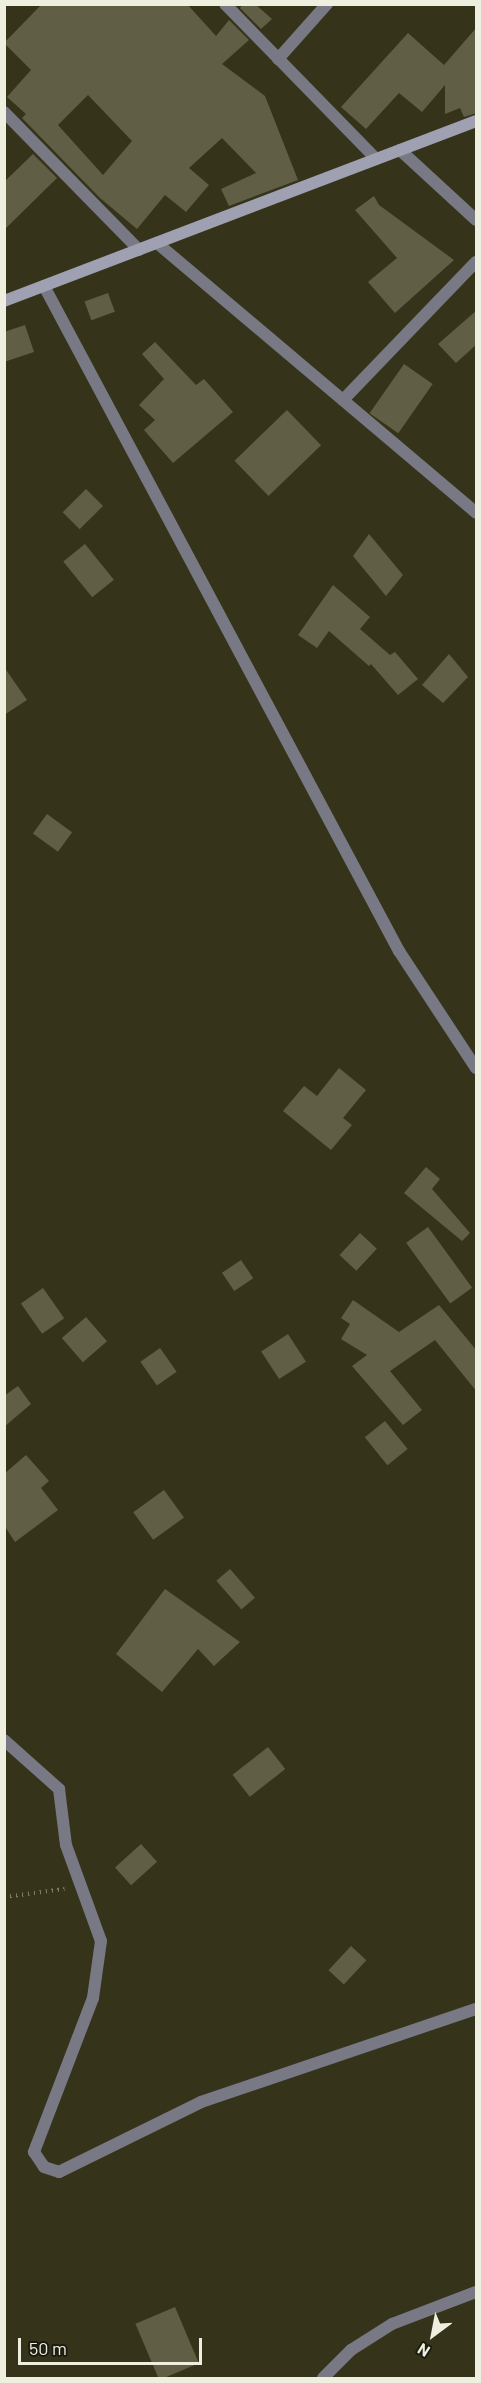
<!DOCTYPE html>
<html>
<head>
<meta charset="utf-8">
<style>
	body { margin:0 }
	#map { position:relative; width:481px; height:2383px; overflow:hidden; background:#35341b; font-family:Barlow,sans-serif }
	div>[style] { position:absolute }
	.building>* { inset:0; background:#605f45; transform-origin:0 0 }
	.path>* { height:4px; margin-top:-2px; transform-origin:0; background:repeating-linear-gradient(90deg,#7e7d68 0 1.5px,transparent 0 6px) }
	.street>* { height:12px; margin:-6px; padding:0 6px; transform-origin:6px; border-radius:6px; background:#787984 }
	.secondary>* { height:12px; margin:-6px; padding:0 6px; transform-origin:6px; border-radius:6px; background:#9fa0b2 }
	span { translate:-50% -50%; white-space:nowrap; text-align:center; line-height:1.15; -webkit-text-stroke:6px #1c1b10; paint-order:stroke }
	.frame { position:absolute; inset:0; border:6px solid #efefe0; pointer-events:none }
	.north { position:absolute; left:403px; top:2305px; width:60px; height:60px; -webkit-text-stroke:4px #1c1b10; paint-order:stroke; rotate:212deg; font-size:16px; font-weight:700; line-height:24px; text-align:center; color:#efefe0 }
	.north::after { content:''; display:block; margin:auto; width:21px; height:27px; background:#efefe0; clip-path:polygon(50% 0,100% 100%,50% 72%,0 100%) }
	.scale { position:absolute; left:18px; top:2338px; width:184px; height:27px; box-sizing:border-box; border:3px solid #efefe0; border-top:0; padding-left:8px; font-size:18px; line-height:21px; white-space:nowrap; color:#efefe0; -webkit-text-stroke:4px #1c1b10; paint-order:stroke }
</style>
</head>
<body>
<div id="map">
	<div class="building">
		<div style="clip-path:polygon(evenodd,42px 4px,187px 4px,216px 36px,229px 20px,249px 40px,222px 64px,265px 96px,298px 180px,229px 206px,221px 189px,256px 173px,222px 138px,189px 168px,209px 185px,186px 212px,165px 195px,137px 229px,100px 198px,22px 118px,26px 114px,7px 97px,31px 70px,4px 43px,42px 4px,88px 95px,132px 141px,103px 175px,58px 125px,88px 95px)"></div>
		<div style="clip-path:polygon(243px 4px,255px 4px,272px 19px,261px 29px,240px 8px)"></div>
		<div style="clip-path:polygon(477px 27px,477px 113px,464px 117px,460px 108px,445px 114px,445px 85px,422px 112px,399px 93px,366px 129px,341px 107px,408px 33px,444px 65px)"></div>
		<div style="clip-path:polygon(33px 154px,57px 178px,4px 230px,4px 182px)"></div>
		<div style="clip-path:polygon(374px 196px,379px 205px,454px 260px,395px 313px,368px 282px,397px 258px,355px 210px)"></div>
		<div style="left:108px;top:293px;width:20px;height:25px;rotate:70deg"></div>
		<div style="clip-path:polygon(477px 310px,477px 344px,456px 363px,438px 344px)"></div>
		<div style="clip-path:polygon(25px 325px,34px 352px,4px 362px,4px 332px)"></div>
		<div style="clip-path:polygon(155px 342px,196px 385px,204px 379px,233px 412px,173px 463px,144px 430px,155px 420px,139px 405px,164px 379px,142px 354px)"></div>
		<div style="left:404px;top:364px;width:35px;height:60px;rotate:35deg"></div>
		<div style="left:287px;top:410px;width:49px;height:73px;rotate:46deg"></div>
		<div style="left:86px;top:489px;width:24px;height:33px;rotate:45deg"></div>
		<div style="clip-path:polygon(369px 534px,403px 575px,386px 596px,353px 556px)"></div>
		<div style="left:85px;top:544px;width:46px;height:28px;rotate:51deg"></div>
		<div style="clip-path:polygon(333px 585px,370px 617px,360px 629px,390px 655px,395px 652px,418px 679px,398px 695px,371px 664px,369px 666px,329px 631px,317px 648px,298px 635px)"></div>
		<div style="clip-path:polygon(449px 654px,468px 677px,443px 703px,422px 685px)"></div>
		<div style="clip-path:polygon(4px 667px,27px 700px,4px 715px)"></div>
		<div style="left:47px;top:814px;width:31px;height:24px;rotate:36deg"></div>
		<div style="clip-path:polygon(339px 1068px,366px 1090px,343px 1118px,352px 1125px,331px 1150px,283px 1111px,304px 1086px,317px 1096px)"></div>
		<div style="clip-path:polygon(426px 1167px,440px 1179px,432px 1189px,470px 1233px,462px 1241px,404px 1193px)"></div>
		<div style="left:428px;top:1227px;width:75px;height:27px;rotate:54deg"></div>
		<div style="left:360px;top:1233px;width:23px;height:30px;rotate:43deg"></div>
		<div style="left:241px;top:1260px;width:22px;height:23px;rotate:56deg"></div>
		<div style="left:43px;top:1288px;width:37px;height:27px;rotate:55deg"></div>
		<div style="clip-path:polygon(353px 1300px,399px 1332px,439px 1305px,477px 1351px,477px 1392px,435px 1340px,390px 1371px,422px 1410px,403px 1425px,352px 1366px,367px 1355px,341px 1339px,350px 1324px,341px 1318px)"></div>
		<div style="left:86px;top:1317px;width:32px;height:32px;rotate:49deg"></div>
		<div style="left:288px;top:1334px;width:33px;height:32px;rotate:57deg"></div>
		<div style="left:160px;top:1348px;width:29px;height:24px;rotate:55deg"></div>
		<div style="clip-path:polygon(18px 1386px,31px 1404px,4px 1427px,4px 1396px)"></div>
		<div style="left:385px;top:1421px;width:36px;height:26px;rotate:51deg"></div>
		<div style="clip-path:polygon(26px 1455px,49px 1481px,41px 1488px,58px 1510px,15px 1542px,4px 1525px,4px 1474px)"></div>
		<div style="left:164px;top:1490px;width:34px;height:38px;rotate:54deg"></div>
		<div style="left:230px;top:1569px;width:38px;height:18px;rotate:49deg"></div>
		<div style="clip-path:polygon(165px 1589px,240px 1642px,214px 1666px,198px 1649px,162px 1692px,116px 1654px)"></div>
		<div style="left:268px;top:1747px;width:28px;height:45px;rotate:52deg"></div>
		<div style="left:141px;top:1844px;width:24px;height:35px;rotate:48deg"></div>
		<div style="left:351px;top:1946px;width:21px;height:33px;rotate:43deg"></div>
		<div style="left:175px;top:2307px;width:61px;height:43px;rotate:67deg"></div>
	</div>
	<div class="path">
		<div style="left:4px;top:1897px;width:61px;rotate:-7.6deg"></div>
	</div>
	<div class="street">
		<div style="left:225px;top:4px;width:216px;rotate:45.7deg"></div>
		<div style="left:278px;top:59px;width:74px;rotate:-48.3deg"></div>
		<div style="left:4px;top:112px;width:193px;rotate:45.6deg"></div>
		<div style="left:400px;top:150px;width:103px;rotate:42.6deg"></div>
		<div style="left:157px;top:243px;width:418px;rotate:40.2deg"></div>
		<div style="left:44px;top:286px;width:754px;rotate:61.91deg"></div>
		<div style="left:399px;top:951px;width:140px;rotate:56.7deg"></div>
		<div style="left:343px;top:400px;width:192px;rotate:-46.1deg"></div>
		<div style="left:4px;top:1740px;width:74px;rotate:41.7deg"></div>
		<div style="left:59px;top:1789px;width:56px;rotate:82.9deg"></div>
		<div style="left:66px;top:1845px;width:102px;rotate:70deg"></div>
		<div style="left:101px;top:1941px;width:58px;rotate:98deg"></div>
		<div style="left:93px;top:1998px;width:165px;rotate:111deg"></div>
		<div style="left:34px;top:2152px;width:18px;rotate:56deg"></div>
		<div style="left:44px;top:2167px;width:16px;rotate:18deg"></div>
		<div style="left:59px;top:2172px;width:158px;rotate:-26.2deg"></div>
		<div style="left:201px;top:2102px;width:290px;rotate:-18.7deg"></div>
		<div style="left:323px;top:2378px;width:40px;rotate:-45deg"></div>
		<div style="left:351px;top:2350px;width:49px;rotate:-32.4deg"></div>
		<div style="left:392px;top:2324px;width:90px;rotate:-20.9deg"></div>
	</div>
	<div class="secondary">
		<div style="left:4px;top:301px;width:505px;rotate:-20.87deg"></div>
	</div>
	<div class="frame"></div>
	<div class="north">N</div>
	<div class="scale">50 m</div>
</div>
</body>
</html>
